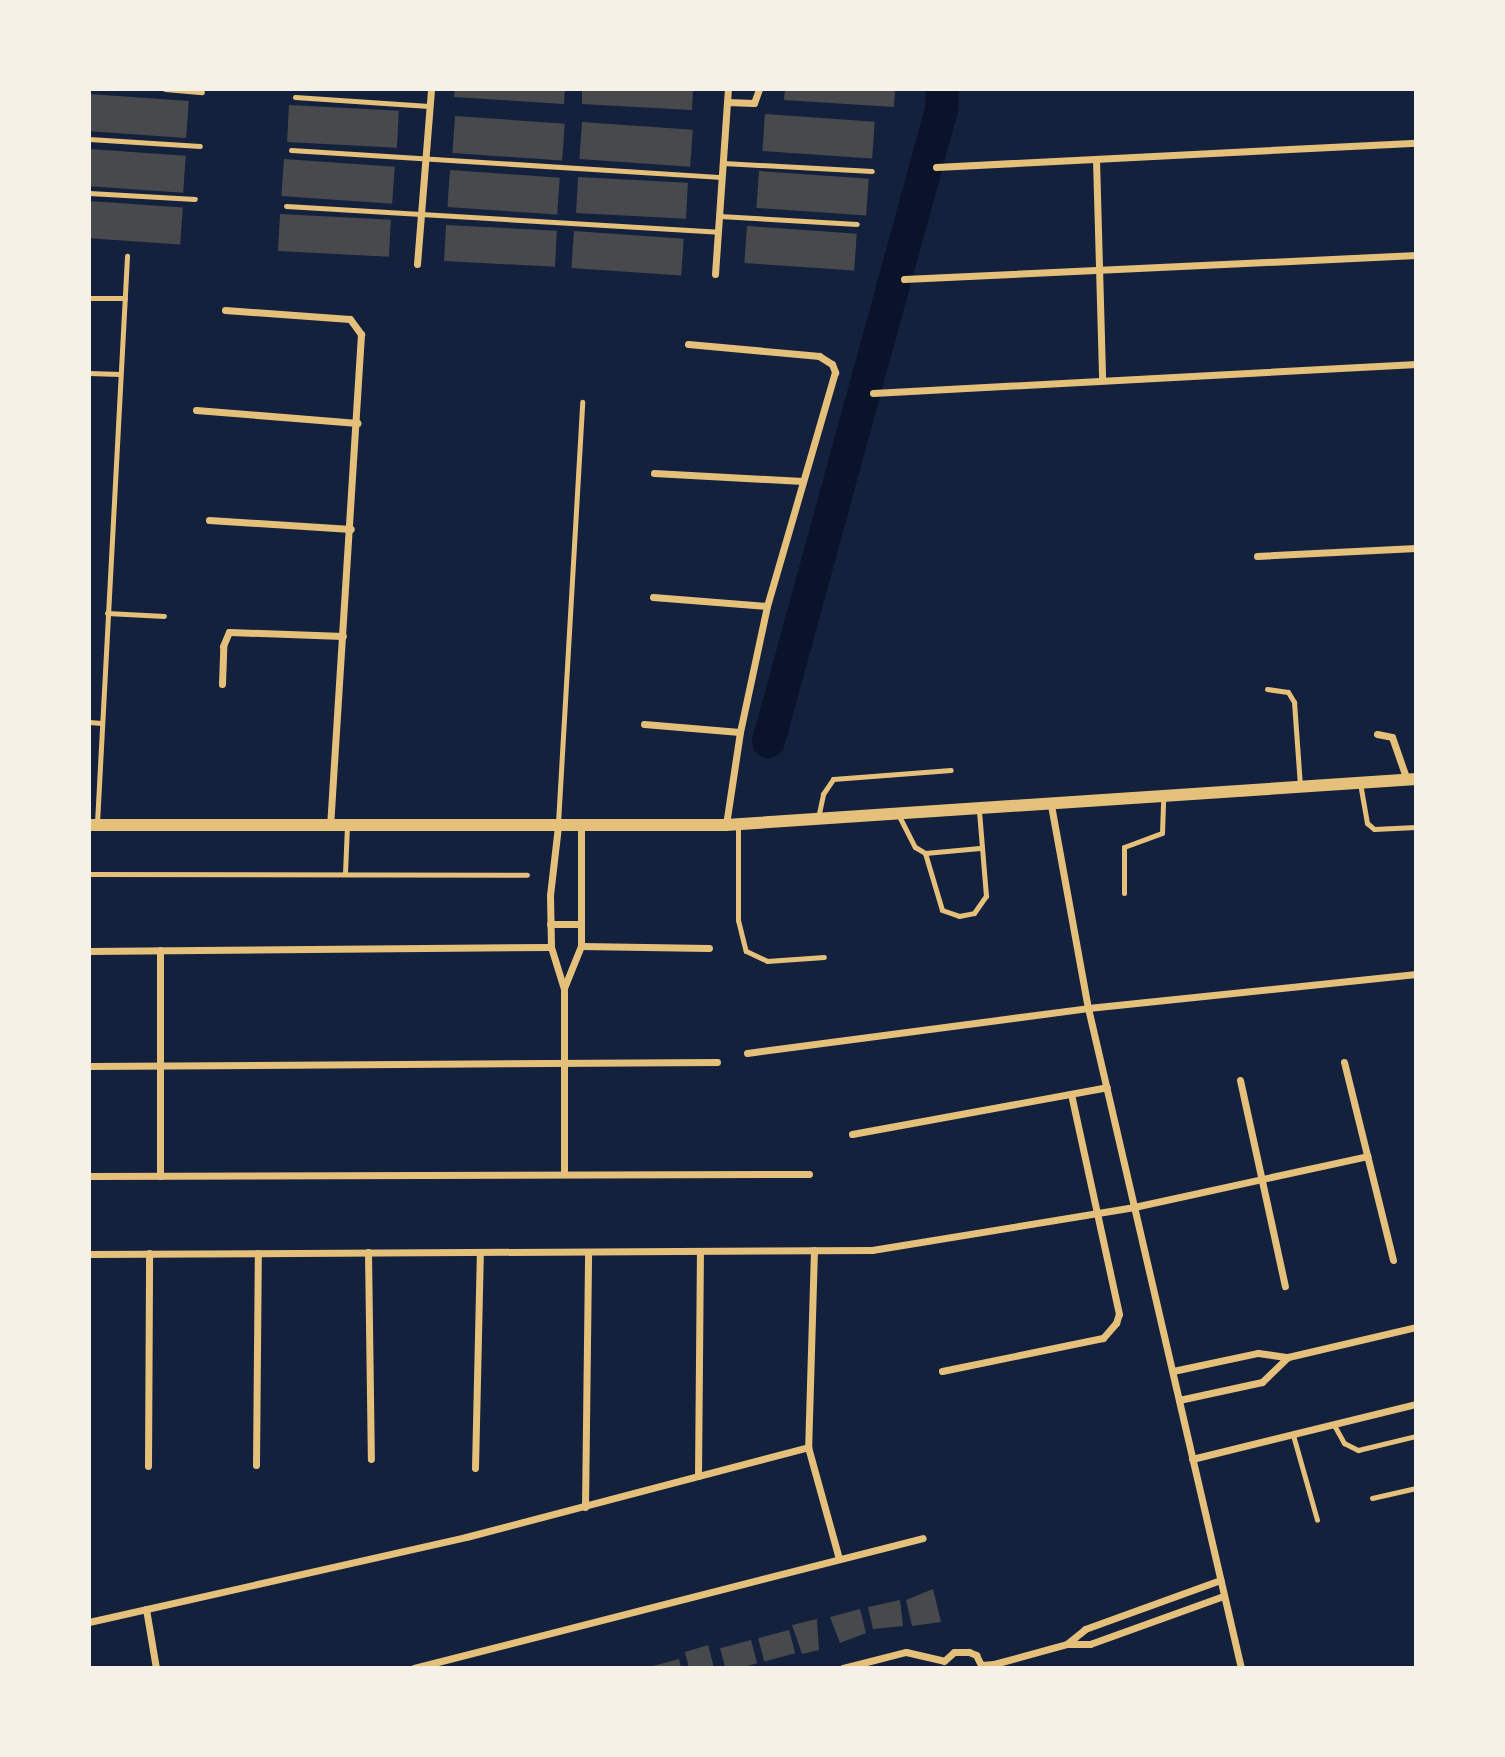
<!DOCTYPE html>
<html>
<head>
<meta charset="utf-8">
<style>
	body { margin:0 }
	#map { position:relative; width:1505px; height:1757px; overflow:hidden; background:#14213d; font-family:Quicksand,sans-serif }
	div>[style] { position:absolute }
	.river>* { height:33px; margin:-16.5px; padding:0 16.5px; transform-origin:16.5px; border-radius:16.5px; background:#0b132b }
	.building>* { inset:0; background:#48494c; transform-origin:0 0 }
	.service>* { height:5px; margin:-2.5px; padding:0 2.5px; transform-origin:2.5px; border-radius:2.5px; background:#e5c07b }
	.minor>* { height:7px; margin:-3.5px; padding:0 3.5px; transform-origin:3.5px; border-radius:3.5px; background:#e5c07b }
	.tertiary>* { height:12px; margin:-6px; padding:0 6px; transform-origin:6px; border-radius:6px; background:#e5c07b }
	span { translate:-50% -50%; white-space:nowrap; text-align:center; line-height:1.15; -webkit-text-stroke:5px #f6f1e7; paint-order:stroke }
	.frame { position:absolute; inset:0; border:91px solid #f6f1e7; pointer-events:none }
</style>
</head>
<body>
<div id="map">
	<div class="river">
		<div style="left:768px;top:741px;width:655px;rotate:-74.69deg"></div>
		<div style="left:941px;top:109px;width:20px;rotate:-87deg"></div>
	</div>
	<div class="building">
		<div style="clip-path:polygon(455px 89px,565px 89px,564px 104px,454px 97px)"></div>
		<div style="clip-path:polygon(582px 89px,693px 89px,692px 110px,582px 104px)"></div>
		<div style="clip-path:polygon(785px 89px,895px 89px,894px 107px,784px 100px)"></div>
		<div style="left:89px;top:94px;width:100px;height:37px;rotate:4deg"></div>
		<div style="left:289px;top:105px;width:110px;height:37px;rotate:3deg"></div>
		<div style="left:765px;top:114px;width:110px;height:37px;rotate:4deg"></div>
		<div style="left:455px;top:116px;width:110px;height:37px;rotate:4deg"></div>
		<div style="left:582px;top:122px;width:111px;height:37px;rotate:4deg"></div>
		<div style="left:89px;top:149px;width:97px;height:37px;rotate:4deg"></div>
		<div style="left:284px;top:159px;width:111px;height:37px;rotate:4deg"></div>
		<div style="left:450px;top:170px;width:110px;height:37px;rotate:4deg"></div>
		<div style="left:759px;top:171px;width:110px;height:37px;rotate:4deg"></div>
		<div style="left:578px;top:177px;width:110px;height:36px;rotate:3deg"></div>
		<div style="left:89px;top:201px;width:94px;height:37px;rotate:4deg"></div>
		<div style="left:280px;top:214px;width:111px;height:37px;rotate:3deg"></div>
		<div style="left:446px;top:225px;width:111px;height:36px;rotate:3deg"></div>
		<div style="left:747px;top:226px;width:110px;height:37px;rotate:4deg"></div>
		<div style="left:574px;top:231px;width:110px;height:37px;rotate:4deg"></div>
		<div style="clip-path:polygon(933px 1589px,941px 1622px,912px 1626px,906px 1600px)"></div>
		<div style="clip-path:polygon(900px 1600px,903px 1626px,873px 1629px,868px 1607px)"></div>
		<div style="clip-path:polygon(860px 1609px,866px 1633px,840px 1643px,830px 1617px)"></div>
		<div style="clip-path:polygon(817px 1619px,819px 1650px,802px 1654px,792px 1625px)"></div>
		<div style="left:789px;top:1630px;width:24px;height:32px;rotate:75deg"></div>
		<div style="left:751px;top:1640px;width:24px;height:32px;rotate:75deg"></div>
		<div style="clip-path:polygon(708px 1645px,714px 1668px,689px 1668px,685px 1652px)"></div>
		<div style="clip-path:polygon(679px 1659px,681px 1668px,649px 1668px,649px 1667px)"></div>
	</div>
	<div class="service">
		<div style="left:165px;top:89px;width:37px;rotate:5deg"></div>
		<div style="left:295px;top:97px;width:134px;rotate:3.8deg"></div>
		<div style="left:89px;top:139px;width:111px;rotate:3.6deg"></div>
		<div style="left:291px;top:150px;width:432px;rotate:3.6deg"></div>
		<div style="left:723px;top:163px;width:149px;rotate:3.1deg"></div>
		<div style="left:89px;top:193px;width:106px;rotate:3.2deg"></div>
		<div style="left:286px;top:206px;width:433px;rotate:3.4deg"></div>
		<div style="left:719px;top:216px;width:138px;rotate:3.3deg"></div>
		<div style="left:89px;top:298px;width:36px"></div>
		<div style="left:89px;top:373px;width:31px;rotate:2deg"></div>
		<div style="left:107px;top:613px;width:57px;rotate:3deg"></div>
		<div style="left:1267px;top:689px;width:21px;rotate:8deg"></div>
		<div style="left:1288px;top:692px;width:12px;rotate:59deg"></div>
		<div style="left:1294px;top:702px;width:83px;rotate:85.9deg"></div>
		<div style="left:89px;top:722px;width:12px;rotate:5deg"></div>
		<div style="left:1360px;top:783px;width:41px;rotate:80.1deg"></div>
		<div style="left:1367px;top:823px;width:9px;rotate:41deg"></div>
		<div style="left:1374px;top:829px;width:42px;rotate:-2.7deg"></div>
		<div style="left:899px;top:816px;width:35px;rotate:63deg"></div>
		<div style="left:915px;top:847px;width:12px;rotate:31deg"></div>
		<div style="left:925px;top:853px;width:59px;rotate:73.4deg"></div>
		<div style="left:942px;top:910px;width:18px;rotate:19deg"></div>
		<div style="left:959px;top:916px;width:15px;rotate:-11deg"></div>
		<div style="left:974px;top:913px;width:21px;rotate:-55deg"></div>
		<div style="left:986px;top:896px;width:85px;rotate:-94.7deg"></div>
		<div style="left:818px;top:818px;width:25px;rotate:-78deg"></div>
		<div style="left:823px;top:794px;width:18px;rotate:-56deg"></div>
		<div style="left:833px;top:779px;width:118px;rotate:-4.4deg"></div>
		<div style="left:97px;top:823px;width:568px;rotate:-86.97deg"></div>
		<div style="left:558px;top:823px;width:422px;rotate:-86.7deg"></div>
		<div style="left:738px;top:825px;width:95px;rotate:90deg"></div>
		<div style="left:738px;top:920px;width:32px;rotate:76deg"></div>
		<div style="left:746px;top:951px;width:23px;rotate:25deg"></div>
		<div style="left:767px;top:961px;width:57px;rotate:-4deg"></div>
		<div style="left:925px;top:853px;width:55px;rotate:-5.2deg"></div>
		<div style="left:345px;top:873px;width:47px;rotate:-87.6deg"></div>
		<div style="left:89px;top:874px;width:438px;rotate:0.1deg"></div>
		<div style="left:1124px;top:893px;width:46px;rotate:-90deg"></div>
		<div style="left:1124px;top:847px;width:40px;rotate:-20.2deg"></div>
		<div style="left:1162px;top:833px;width:36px;rotate:-88deg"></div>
		<div style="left:1334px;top:1425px;width:21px;rotate:61deg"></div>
		<div style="left:1344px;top:1443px;width:16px;rotate:27deg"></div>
		<div style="left:1358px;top:1450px;width:60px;rotate:-13.6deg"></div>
		<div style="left:1293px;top:1435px;width:88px;rotate:74.2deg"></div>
		<div style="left:1372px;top:1498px;width:45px;rotate:-12.8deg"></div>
	</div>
	<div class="minor">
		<div style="left:727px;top:102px;width:27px;rotate:2deg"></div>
		<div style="left:754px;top:103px;width:15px;rotate:-70deg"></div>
		<div style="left:1096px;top:159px;width:221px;rotate:88.4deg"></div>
		<div style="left:936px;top:167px;width:481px;rotate:-2.9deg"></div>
		<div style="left:417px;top:264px;width:176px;rotate:-85.4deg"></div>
		<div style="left:715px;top:274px;width:185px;rotate:-86deg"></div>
		<div style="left:904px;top:279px;width:513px;rotate:-2.68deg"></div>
		<div style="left:225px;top:310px;width:125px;rotate:4.1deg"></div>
		<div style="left:350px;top:319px;width:19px;rotate:54deg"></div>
		<div style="left:361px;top:334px;width:492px;rotate:93.6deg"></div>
		<div style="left:688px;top:344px;width:132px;rotate:5.2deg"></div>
		<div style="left:819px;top:356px;width:15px;rotate:32deg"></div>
		<div style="left:832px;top:364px;width:9px;rotate:69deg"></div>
		<div style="left:835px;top:372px;width:244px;rotate:106.2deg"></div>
		<div style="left:873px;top:393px;width:544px;rotate:-3.06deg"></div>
		<div style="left:196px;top:410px;width:162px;rotate:4.6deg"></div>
		<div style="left:654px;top:473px;width:149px;rotate:3.1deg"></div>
		<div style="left:209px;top:520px;width:142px;rotate:3.6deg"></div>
		<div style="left:1257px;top:556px;width:159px;rotate:-2.9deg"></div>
		<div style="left:653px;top:597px;width:114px;rotate:4.5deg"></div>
		<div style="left:767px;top:606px;width:129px;rotate:102.1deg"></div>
		<div style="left:740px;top:732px;width:94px;rotate:98.6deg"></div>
		<div style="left:222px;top:684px;width:38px;rotate:-88deg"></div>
		<div style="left:223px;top:646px;width:15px;rotate:-67deg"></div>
		<div style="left:229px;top:632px;width:114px;rotate:2deg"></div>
		<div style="left:644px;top:724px;width:96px;rotate:4.8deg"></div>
		<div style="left:1377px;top:734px;width:15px;rotate:11deg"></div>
		<div style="left:1392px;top:737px;width:46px;rotate:70.8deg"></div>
		<div style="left:1051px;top:805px;width:206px;rotate:79.7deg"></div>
		<div style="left:1088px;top:1008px;width:678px;rotate:76.95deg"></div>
		<div style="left:558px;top:826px;width:69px;rotate:96.6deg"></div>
		<div style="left:550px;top:895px;width:52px;rotate:88.9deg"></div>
		<div style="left:551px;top:947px;width:44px;rotate:72.8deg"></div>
		<div style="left:564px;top:989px;width:184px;rotate:90deg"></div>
		<div style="left:550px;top:924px;width:31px"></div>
		<div style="left:581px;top:946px;width:128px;rotate:0.9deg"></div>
		<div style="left:160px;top:950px;width:226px;rotate:90deg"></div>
		<div style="left:89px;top:951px;width:462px;rotate:-0.5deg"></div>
		<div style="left:564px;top:988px;width:45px;rotate:-68deg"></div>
		<div style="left:581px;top:946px;width:120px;rotate:-90deg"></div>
		<div style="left:747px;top:1053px;width:344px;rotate:-7.5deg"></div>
		<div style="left:1088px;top:1008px;width:330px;rotate:-5.9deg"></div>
		<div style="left:1344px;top:1062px;width:204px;rotate:76.1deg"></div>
		<div style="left:89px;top:1066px;width:628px;rotate:-0.36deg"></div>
		<div style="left:1240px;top:1080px;width:211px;rotate:77.7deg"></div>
		<div style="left:852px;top:1134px;width:259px;rotate:-10.4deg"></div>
		<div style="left:89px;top:1176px;width:720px;rotate:-0.16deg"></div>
		<div style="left:814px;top:1250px;width:197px;rotate:91.7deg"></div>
		<div style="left:808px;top:1447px;width:116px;rotate:74.5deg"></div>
		<div style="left:368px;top:1252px;width:207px;rotate:89.2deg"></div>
		<div style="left:89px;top:1254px;width:783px;rotate:-0.29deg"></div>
		<div style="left:872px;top:1250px;width:266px;rotate:-9.3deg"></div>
		<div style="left:1134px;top:1207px;width:239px;rotate:-12.3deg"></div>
		<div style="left:942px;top:1371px;width:164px;rotate:-11.6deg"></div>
		<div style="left:1103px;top:1338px;width:20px;rotate:-49deg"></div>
		<div style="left:1116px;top:1323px;width:9px;rotate:-72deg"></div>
		<div style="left:1119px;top:1314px;width:225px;rotate:-102.3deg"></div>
		<div style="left:1173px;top:1371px;width:87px;rotate:-12deg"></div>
		<div style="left:1258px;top:1353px;width:30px;rotate:8deg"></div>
		<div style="left:1288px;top:1357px;width:131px;rotate:-13.2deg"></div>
		<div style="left:1179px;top:1400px;width:85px;rotate:-12.2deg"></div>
		<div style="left:1262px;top:1382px;width:36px;rotate:-44deg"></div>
		<div style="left:1192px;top:1459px;width:231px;rotate:-13.8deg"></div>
		<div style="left:256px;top:1465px;width:212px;rotate:-89.5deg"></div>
		<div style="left:148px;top:1466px;width:213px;rotate:-89.7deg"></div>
		<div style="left:475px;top:1468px;width:215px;rotate:-88.7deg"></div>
		<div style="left:698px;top:1476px;width:225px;rotate:-89.5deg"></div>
		<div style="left:585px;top:1507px;width:255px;rotate:-89.3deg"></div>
		<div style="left:146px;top:1609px;width:60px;rotate:80.4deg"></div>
		<div style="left:89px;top:1622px;width:386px;rotate:-12.7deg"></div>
		<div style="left:466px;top:1537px;width:354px;rotate:-14.7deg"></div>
		<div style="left:1068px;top:1643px;width:22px;rotate:-39deg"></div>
		<div style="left:1085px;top:1629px;width:144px;rotate:-19.9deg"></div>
		<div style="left:414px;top:1668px;width:525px;rotate:-14.33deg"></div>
		<div style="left:843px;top:1668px;width:65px;rotate:-14.3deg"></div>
		<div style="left:906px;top:1652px;width:39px;rotate:13deg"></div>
		<div style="left:944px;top:1661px;width:13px;rotate:-42deg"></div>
		<div style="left:954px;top:1652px;width:15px"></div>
		<div style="left:969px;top:1652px;width:8px;rotate:23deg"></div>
		<div style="left:976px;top:1655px;width:11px;rotate:63deg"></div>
		<div style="left:981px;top:1665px;width:13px;rotate:-4deg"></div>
		<div style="left:994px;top:1664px;width:76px;rotate:-15.3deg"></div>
		<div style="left:1067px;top:1644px;width:23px"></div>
		<div style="left:1090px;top:1644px;width:141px;rotate:-19.8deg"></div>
	</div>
	<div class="tertiary">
		<div style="left:89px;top:825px;width:637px"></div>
		<div style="left:726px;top:825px;width:692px;rotate:-3.81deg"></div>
	</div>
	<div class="frame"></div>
</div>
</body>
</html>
